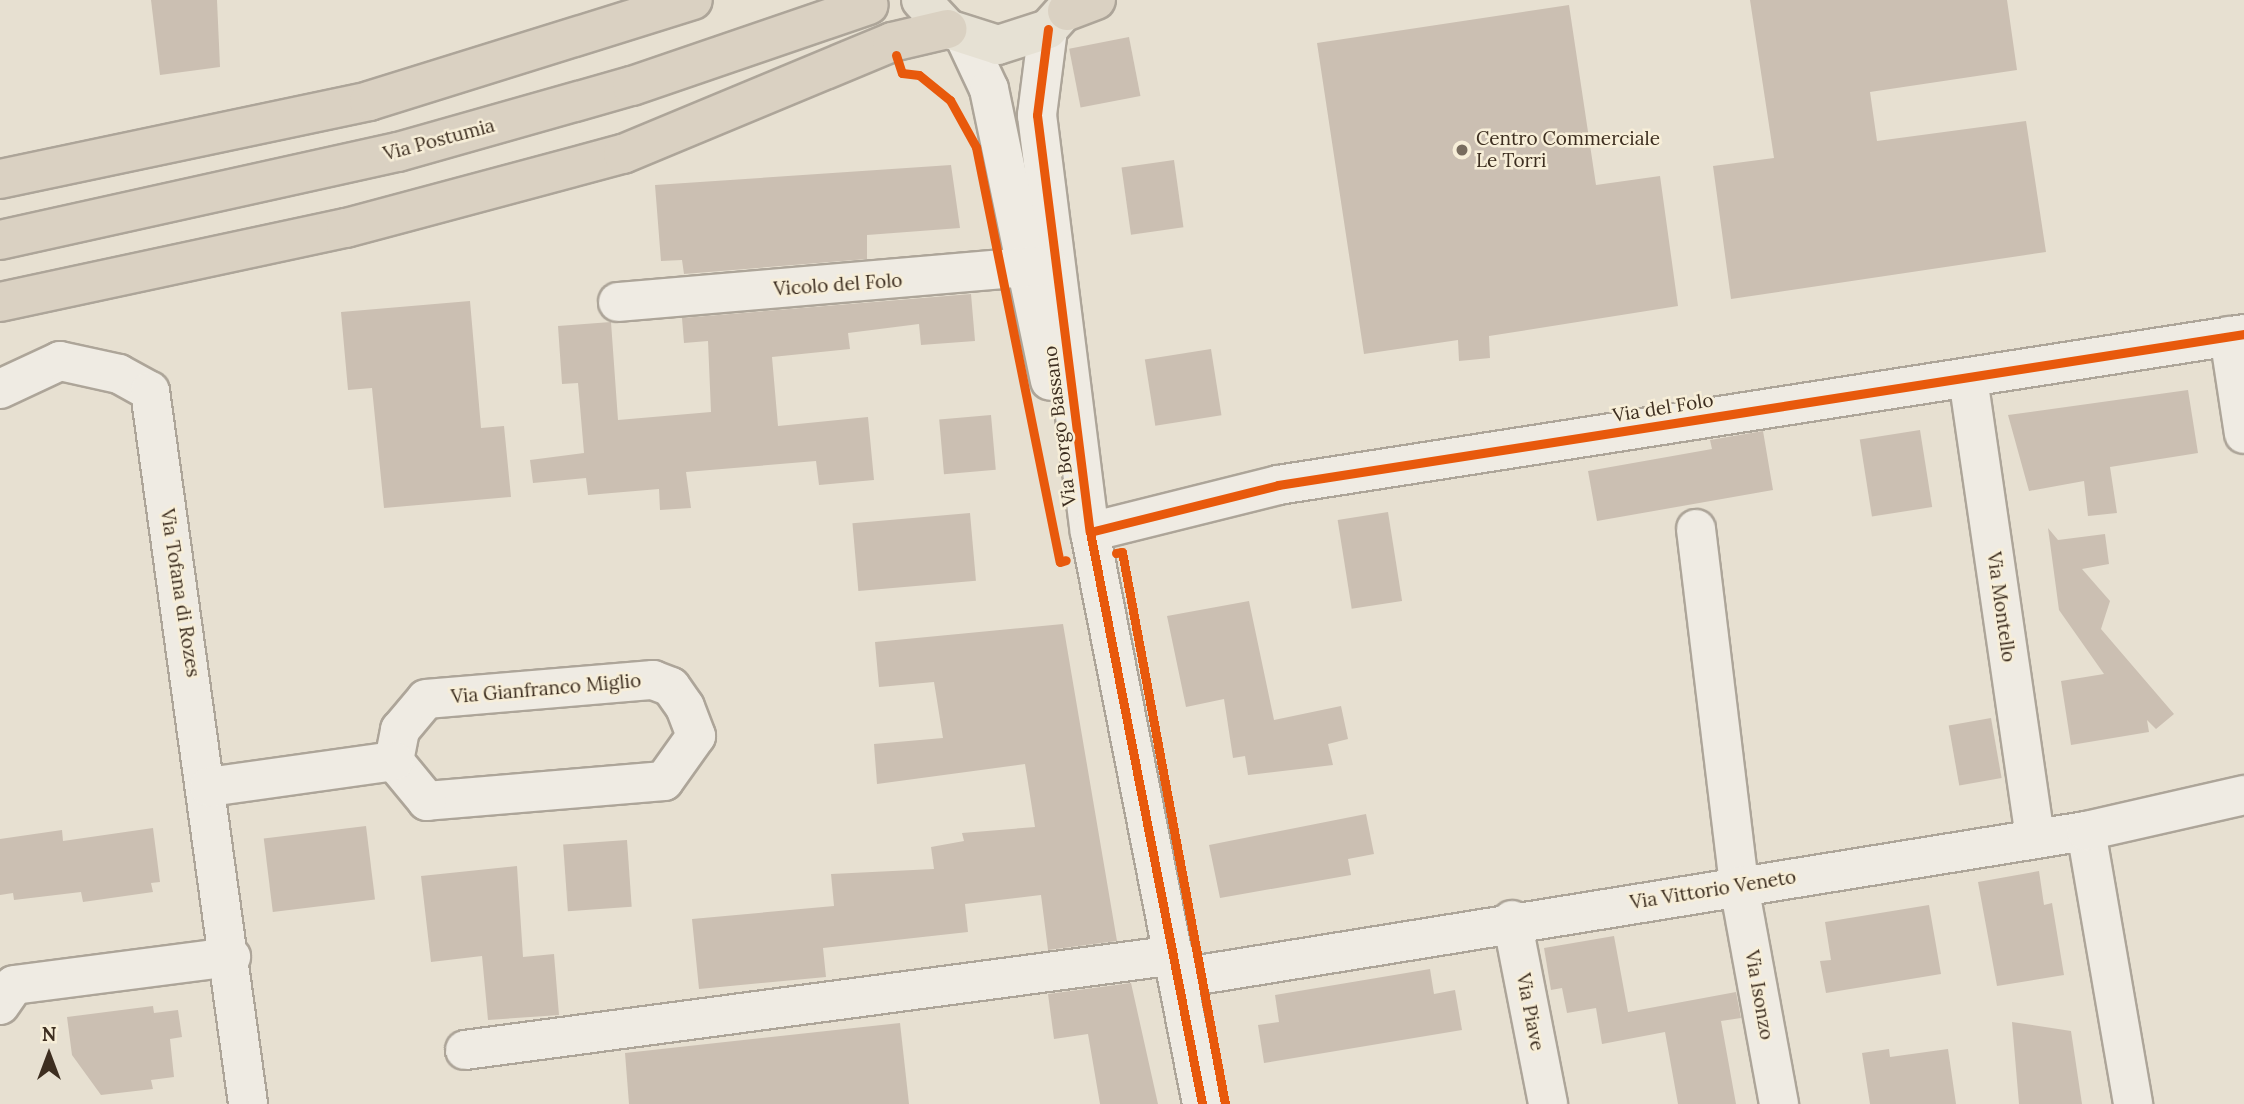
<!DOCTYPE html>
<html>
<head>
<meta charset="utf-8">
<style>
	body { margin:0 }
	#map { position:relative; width:2244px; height:1104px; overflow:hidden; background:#e7e0d1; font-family:Lora,serif }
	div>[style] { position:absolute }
	.building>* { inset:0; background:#cbbfb2; transform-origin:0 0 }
	.roads { filter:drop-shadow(2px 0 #ada599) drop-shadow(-2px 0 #ada599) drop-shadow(0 2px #ada599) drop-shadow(0 -2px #ada599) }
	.minor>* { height:38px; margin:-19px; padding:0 19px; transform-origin:19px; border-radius:19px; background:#efebe3 }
	.major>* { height:38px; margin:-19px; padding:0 19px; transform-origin:19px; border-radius:19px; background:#e6e1d4 }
	.highway>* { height:38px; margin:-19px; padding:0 19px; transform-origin:19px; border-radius:19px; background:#dad1c2 }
	.cycleway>* { height:9px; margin:-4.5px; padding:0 4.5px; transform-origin:4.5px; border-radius:4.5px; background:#e8590c }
	.dots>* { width:19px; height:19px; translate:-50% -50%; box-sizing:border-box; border:4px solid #f7eed8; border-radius:50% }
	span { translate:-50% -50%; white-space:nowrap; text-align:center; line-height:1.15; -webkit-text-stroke:5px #f7eed8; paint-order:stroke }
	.poi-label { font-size:19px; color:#3d2e20 }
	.left { translate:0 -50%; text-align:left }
	.street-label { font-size:19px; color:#3d2e20 }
	.north { position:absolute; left:14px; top:1020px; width:70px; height:70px; -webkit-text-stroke:5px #f7eed8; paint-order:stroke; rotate:0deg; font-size:19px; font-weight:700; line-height:28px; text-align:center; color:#3d2e20 }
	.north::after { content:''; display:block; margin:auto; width:24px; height:32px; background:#3d2e20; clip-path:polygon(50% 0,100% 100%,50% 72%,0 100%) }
</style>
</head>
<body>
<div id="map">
	<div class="building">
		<div style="clip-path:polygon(151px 0,217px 0,220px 67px,160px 75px)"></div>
		<div style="clip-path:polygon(1750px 0,2007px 0,2017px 70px,1870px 92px,1877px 141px,2026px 121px,2046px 252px,1731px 299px,1713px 166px,1774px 158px)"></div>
		<div style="clip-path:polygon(1569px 5px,1596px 185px,1660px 176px,1678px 306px,1489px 336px,1490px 358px,1459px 361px,1458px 340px,1364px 354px,1317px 43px)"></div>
		<div style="left:1129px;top:37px;width:60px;height:61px;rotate:79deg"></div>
		<div style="left:1174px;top:160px;width:68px;height:53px;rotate:82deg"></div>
		<div style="clip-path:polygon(951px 165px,960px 228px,867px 235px,867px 259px,684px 274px,682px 260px,661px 261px,655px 185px)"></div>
		<div style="clip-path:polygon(971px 294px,975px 341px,921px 345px,919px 324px,848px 333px,850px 349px,772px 357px,778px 426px,868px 417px,874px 480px,819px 485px,816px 461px,686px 472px,691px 508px,660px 510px,659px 489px,588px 495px,586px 478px,533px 483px,530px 460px,584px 453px,578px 383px,562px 384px,558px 326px,611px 322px,618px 420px,711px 412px,708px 341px,684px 343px,682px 318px)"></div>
		<div style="clip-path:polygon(470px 301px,481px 428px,504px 426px,511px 497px,384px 508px,372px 388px,348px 390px,341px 312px)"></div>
		<div style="left:1211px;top:349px;width:67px;height:67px;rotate:81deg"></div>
		<div style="clip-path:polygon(2188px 390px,2198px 453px,2110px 467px,2117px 513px,2088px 516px,2084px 481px,2029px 491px,2008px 415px)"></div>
		<div style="left:991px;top:415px;width:55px;height:52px;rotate:85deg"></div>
		<div style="left:1920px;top:430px;width:78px;height:61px;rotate:81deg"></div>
		<div style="clip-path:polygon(1763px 431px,1773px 490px,1597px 521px,1588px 471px,1712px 449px,1710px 440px)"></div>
		<div style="left:1388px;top:512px;width:90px;height:51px;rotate:81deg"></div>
		<div style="left:970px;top:513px;width:68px;height:118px;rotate:85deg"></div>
		<div style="clip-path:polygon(2048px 528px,2058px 540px,2105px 534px,2109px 564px,2082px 569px,2110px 601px,2101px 629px,2174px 714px,2156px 729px,2147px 720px,2149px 732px,2071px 745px,2061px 681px,2104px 674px,2059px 610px)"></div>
		<div style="clip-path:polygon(1249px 601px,1274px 720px,1341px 706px,1348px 739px,1328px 744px,1333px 765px,1248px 775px,1245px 756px,1233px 758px,1224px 699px,1186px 707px,1167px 616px)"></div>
		<div style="clip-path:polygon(1063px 624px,1117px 941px,1048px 950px,1041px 895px,965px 904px,968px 932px,823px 948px,826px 977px,699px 989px,692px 919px,834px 906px,831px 874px,934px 869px,931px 847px,964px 841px,962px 833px,1035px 827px,1025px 764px,877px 784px,874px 744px,943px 738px,934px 682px,879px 687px,875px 642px)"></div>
		<div style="left:1991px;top:718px;width:61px;height:43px;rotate:80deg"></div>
		<div style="clip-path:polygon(1366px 814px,1374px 854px,1348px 859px,1351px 875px,1220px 898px,1209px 845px)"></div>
		<div style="left:366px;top:826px;width:74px;height:103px;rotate:83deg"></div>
		<div style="clip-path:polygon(153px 828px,160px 882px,151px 883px,153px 892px,83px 902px,81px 892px,14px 900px,13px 893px,0 895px,0 839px,62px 830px,63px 841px)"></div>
		<div style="left:627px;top:840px;width:67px;height:64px;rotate:86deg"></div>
		<div style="clip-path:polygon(517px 866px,523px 957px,554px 954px,559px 1015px,488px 1020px,482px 956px,431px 962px,421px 876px)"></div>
		<div style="clip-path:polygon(2039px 871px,2044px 905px,2052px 903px,2064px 975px,1997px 986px,1978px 882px)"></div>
		<div style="clip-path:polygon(1929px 905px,1941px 974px,1826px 993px,1820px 961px,1831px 960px,1825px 922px)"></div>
		<div style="clip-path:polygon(1614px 936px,1628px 1012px,1736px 992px,1741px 1018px,1721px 1021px,1736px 1104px,1678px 1104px,1665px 1032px,1602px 1044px,1596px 1008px,1567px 1013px,1562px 988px,1551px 990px,1544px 948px)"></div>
		<div style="clip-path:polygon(1430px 969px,1434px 994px,1455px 990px,1462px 1030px,1264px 1063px,1258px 1025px,1279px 1022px,1275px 995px)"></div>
		<div style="clip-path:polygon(1131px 983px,1158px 1104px,1100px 1104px,1088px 1034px,1054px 1039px,1048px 994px)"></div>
		<div style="clip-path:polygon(153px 1006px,154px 1013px,178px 1010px,182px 1037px,170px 1039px,174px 1077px,151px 1080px,153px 1089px,101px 1095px,72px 1055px,67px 1017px)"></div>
		<div style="clip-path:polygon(2012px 1022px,2071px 1031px,2082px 1104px,2019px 1104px)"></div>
		<div style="clip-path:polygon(900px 1023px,909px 1104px,629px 1104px,625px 1053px)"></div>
		<div style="clip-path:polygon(1889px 1049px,1890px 1057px,1948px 1049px,1956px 1104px,1870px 1104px,1862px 1053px)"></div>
	</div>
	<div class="roads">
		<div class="minor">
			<div style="left:1048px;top:29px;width:87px;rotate:97.3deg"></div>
			<div style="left:1037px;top:115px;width:420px;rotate:82.8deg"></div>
			<div style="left:1090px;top:532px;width:583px;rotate:78.92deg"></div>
			<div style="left:965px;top:38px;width:56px;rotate:64.8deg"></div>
			<div style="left:989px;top:89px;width:298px;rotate:78.2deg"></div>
			<div style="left:618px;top:302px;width:432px;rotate:-4.9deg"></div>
			<div style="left:2229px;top:336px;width:99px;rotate:81.3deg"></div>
			<div style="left:1968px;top:378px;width:463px;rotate:81.7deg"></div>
			<div style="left:0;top:389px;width:66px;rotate:-25deg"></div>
			<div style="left:60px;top:361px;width:60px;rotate:12.4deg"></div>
			<div style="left:119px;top:374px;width:35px;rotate:29deg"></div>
			<div style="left:150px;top:391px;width:720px;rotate:82.17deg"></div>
			<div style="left:1696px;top:529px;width:360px;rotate:83.1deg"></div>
			<div style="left:1739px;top:886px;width:222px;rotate:79.6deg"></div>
			<div style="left:1090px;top:532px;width:194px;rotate:-14deg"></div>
			<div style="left:1278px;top:485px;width:978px;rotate:-8.88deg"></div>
			<div style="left:653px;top:680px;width:19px;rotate:21deg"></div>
			<div style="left:671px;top:687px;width:24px;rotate:55deg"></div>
			<div style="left:685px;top:707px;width:31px;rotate:69deg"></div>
			<div style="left:696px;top:736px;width:55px;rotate:125.4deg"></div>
			<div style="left:664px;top:781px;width:238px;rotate:175.2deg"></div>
			<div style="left:427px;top:801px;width:52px;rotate:-129.5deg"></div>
			<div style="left:394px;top:761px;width:32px;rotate:-79deg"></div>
			<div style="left:400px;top:730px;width:40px;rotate:-50deg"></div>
			<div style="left:426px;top:699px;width:228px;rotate:-4.8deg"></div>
			<div style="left:209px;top:787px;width:187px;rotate:-8deg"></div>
			<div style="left:2086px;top:831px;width:277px;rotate:80.2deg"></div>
			<div style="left:1512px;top:920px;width:187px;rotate:78.9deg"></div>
			<div style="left:1180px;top:978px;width:918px;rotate:-9.22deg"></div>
			<div style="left:2086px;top:831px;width:162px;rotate:-12.8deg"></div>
			<div style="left:0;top:1005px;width:24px;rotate:-55deg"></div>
			<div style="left:14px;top:985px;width:219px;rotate:-7.4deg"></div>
			<div style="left:465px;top:1050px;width:716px;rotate:-7.62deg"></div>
		</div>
		<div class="major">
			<div style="left:921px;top:0;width:40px;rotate:47deg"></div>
			<div style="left:948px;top:29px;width:52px;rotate:17.7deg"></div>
			<div style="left:998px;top:45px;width:52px;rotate:-17.7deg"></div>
			<div style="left:1048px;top:29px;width:39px;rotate:-48deg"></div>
		</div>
		<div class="highway">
			<div style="left:1067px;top:11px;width:31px;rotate:-21deg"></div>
			<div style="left:0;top:179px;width:377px;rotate:-11.9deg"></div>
			<div style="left:369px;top:101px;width:339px;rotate:-17.3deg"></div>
			<div style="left:0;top:240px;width:408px;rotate:-12.5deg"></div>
			<div style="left:398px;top:152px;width:243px;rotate:-15.8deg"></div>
			<div style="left:632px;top:86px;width:250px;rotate:-18.9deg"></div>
			<div style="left:0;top:302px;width:354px;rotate:-12.1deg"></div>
			<div style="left:346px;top:228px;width:287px;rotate:-15deg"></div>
			<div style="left:623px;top:154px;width:291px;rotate:-22.6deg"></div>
			<div style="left:892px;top:42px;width:57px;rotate:-13.1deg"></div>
		</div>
	</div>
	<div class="cycleway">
		<div style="left:1048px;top:29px;width:87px;rotate:97.3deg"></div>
		<div style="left:1037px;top:115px;width:420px;rotate:82.8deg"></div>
		<div style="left:1090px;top:532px;width:583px;rotate:78.92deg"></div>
		<div style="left:896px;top:55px;width:19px;rotate:72deg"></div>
		<div style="left:902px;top:73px;width:17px;rotate:7deg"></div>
		<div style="left:919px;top:75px;width:40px;rotate:39deg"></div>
		<div style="left:950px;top:100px;width:54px;rotate:61deg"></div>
		<div style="left:976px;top:147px;width:423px;rotate:78.6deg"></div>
		<div style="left:1060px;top:562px;width:6px;rotate:-18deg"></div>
		<div style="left:1090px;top:532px;width:194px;rotate:-14deg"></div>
		<div style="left:1278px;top:485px;width:978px;rotate:-8.88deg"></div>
		<div style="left:1116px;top:553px;width:6px;rotate:-9deg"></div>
		<div style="left:1122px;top:552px;width:562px;rotate:79.43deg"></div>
	</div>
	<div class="dots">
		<div style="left:1462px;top:150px;background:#786c5e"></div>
	</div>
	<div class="poi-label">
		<span class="left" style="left:1476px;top:150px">Centro Commerciale<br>Le Torri</span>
	</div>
	<div class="street-label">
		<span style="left:439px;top:140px;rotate:-15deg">Via Postumia</span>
		<span style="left:838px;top:285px;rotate:-4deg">Vicolo del Folo</span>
		<span style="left:1663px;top:408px;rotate:-9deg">Via del Folo</span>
		<span style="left:1060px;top:426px;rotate:-97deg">Via Borgo Bassano</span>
		<span style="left:180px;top:593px;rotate:81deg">Via Tofana di Rozes</span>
		<span style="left:2001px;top:607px;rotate:82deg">Via Montello</span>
		<span style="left:546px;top:689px;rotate:-5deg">Via Gianfranco Miglio</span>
		<span style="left:1713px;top:890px;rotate:-9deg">Via Vittorio Veneto</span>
		<span style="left:1759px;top:995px;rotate:80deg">Via Isonzo</span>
		<span style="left:1530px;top:1012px;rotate:79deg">Via Piave</span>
	</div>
	<div class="north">N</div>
</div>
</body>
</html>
